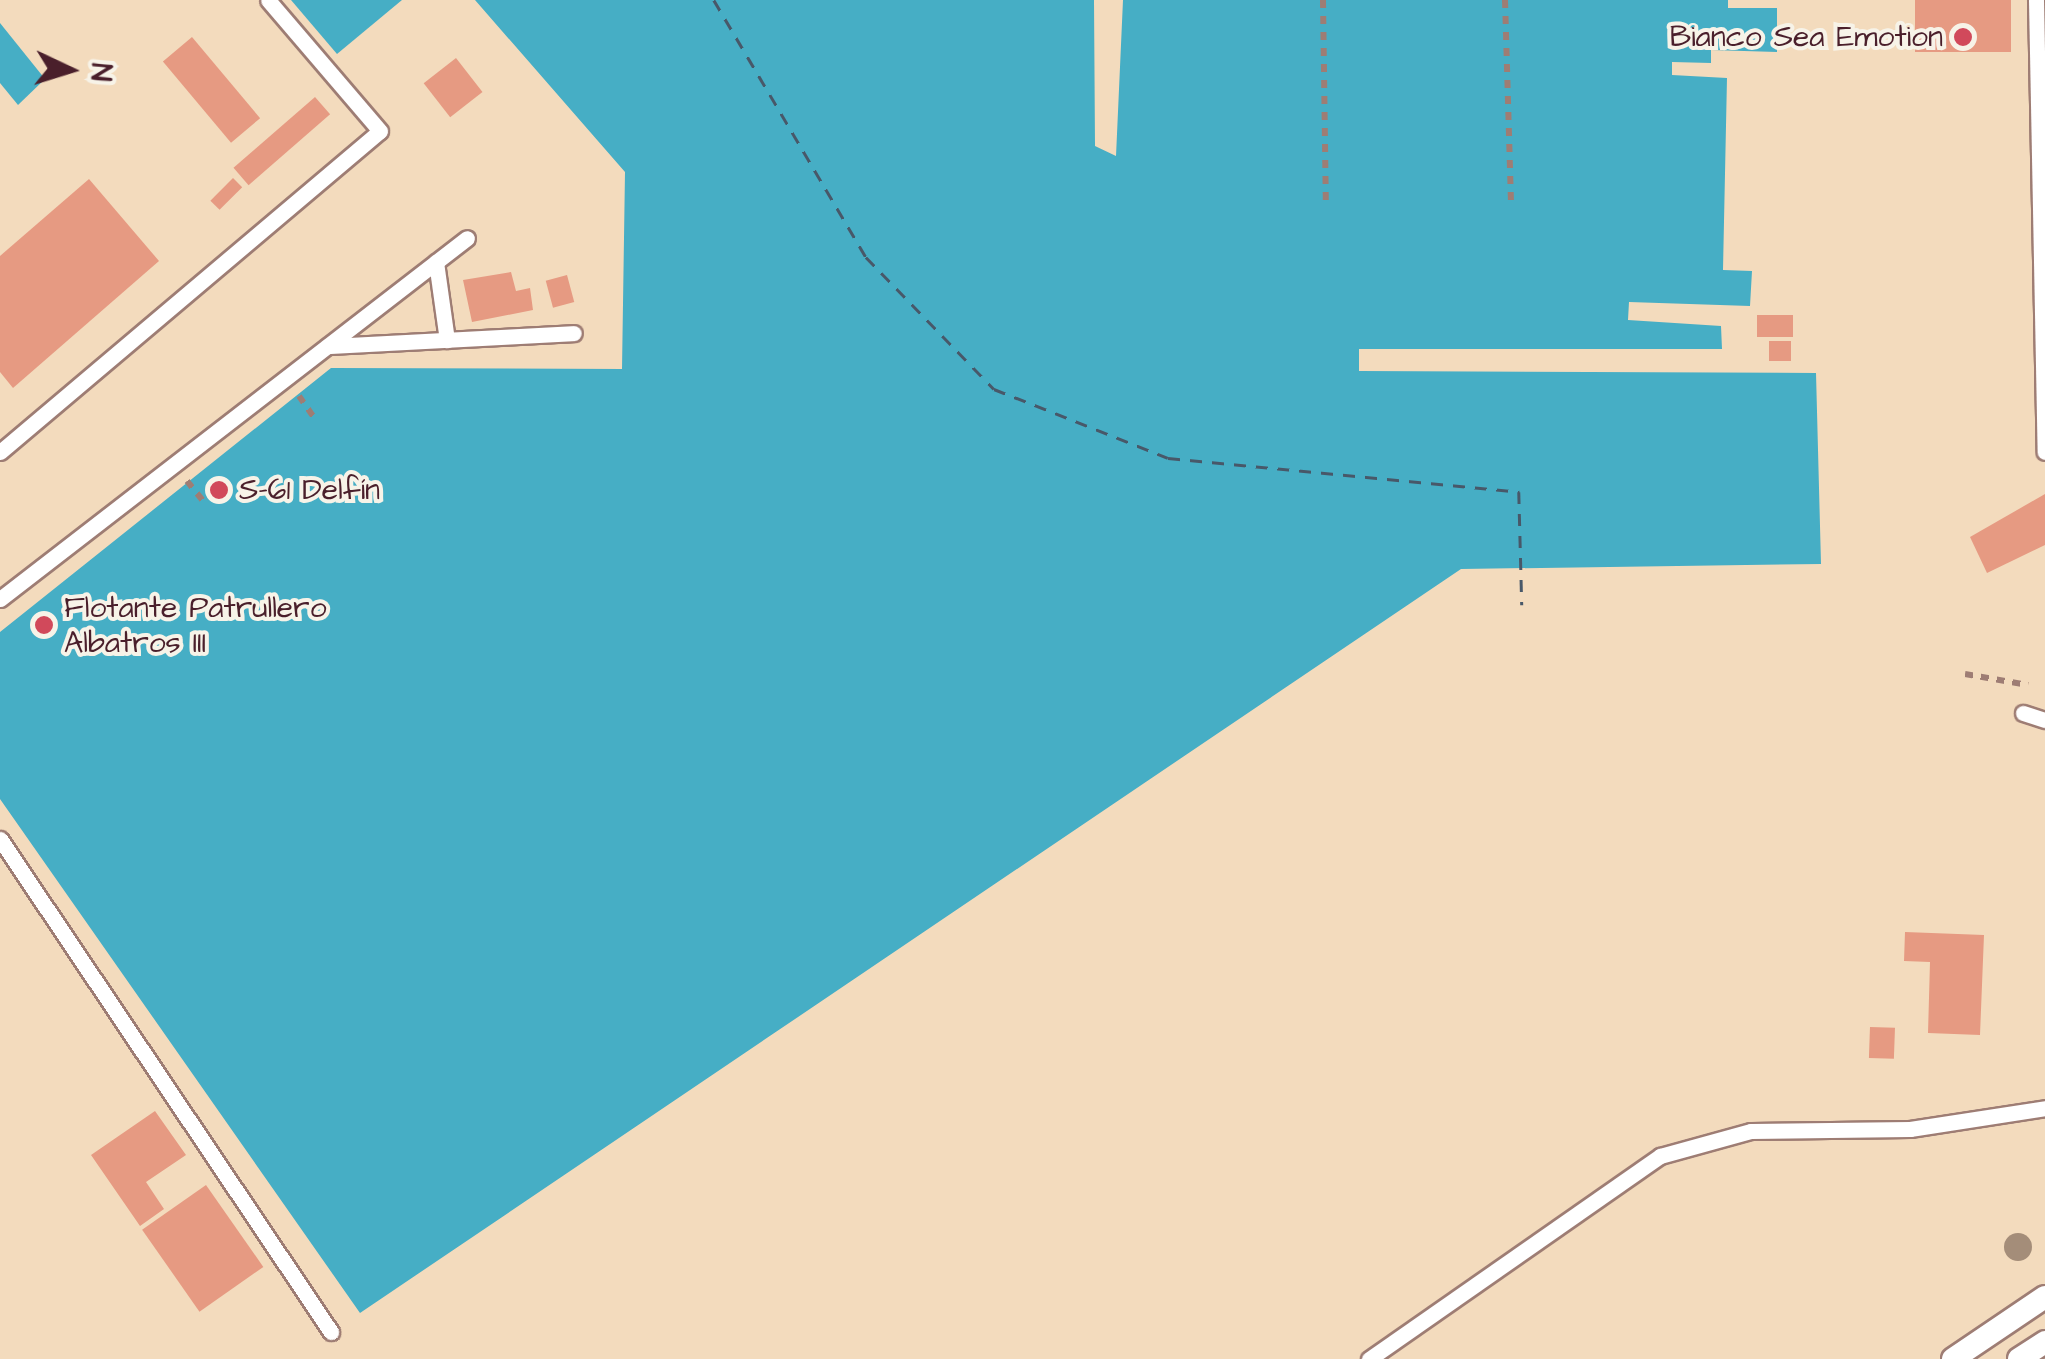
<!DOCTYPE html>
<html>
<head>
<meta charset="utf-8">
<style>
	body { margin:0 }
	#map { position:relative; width:2045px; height:1359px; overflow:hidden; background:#f3dbbd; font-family:"Architects Daughter",sans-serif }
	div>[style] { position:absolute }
	.water>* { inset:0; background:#46aec5 }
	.ferry>* { height:2.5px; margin-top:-1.25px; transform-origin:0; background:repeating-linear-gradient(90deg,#485869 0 12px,transparent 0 22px) }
	.building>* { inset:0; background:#e69a82; transform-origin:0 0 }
	.path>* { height:6px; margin-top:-3px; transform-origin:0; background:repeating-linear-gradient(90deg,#9e7d74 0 8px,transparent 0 16px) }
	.roads { filter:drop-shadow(2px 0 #9e7d74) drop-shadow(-2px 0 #9e7d74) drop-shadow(0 2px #9e7d74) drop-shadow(0 -2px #9e7d74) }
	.service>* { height:15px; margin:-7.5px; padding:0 7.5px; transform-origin:7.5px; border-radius:7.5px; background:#fff }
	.pedestrian>* { height:22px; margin:-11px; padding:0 11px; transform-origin:11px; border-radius:11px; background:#fff }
	.trees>* { width:28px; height:28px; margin:-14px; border-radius:50%; background:#a48d79 }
	.dots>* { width:28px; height:28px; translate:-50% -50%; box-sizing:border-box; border:5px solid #f7f3e8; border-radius:50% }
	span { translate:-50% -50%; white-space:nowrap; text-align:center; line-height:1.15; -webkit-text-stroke:8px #f7f3e8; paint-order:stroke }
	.poi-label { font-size:30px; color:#4a1f2b }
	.right { translate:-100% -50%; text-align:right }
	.left { translate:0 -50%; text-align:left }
	.north { position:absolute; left:20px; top:20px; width:100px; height:100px; -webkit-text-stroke:8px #f7f3e8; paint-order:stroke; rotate:94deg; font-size:28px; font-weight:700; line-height:40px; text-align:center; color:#4a1f2b }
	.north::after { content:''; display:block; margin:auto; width:35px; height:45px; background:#4a1f2b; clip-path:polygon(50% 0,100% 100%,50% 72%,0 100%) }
</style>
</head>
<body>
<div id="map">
	<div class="water">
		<div style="clip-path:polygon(291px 0,402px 0,337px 54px)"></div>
		<div style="clip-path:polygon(475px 0,1094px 0,1095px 146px,1116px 156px,1123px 0,1728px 0,1728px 8px,1777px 8px,1777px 52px,1711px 50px,1711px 63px,1672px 62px,1672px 75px,1727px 78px,1723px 270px,1752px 271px,1750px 306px,1629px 302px,1628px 320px,1721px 326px,1722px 349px,1359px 349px,1359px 371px,1816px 373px,1821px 564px,1461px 569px,360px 1313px,0 799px,0 632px,331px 368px,622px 369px,625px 172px)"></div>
		<div style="clip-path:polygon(0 23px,45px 79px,18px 105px,0 83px)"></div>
	</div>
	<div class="ferry">
		<div style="left:714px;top:0;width:299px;rotate:59.4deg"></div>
		<div style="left:866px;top:257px;width:184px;rotate:45.9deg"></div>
		<div style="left:994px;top:389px;width:187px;rotate:21.6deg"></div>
		<div style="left:1168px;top:458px;width:353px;rotate:5.5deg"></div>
		<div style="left:1519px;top:492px;width:113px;rotate:88.5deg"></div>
	</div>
	<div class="building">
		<div style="left:1915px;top:0;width:96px;height:52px"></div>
		<div style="left:192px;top:37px;width:106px;height:38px;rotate:50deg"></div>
		<div style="left:456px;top:58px;width:43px;height:41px;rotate:52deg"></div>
		<div style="left:315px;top:97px;width:23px;height:108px;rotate:49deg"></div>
		<div style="left:233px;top:178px;width:13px;height:32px;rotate:45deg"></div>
		<div style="clip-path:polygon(89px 179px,159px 261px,13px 388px,0 372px,0 256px)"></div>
		<div style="clip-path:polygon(511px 272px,516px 291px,530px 288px,533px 310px,472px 322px,463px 280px)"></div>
		<div style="left:567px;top:275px;width:28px;height:22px;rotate:75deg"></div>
		<div style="left:1757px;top:315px;width:36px;height:22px"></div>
		<div style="left:1769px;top:341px;width:22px;height:20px"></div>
		<div style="clip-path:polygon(2045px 494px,2045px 545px,1987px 573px,1970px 537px)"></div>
		<div style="clip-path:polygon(1905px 932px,1984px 935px,1980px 1035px,1928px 1033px,1930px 962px,1904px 961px)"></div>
		<div style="left:1870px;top:1027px;width:25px;height:31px;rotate:2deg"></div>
		<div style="clip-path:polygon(155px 1111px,186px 1155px,146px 1182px,164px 1209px,140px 1226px,91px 1155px)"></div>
		<div style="left:206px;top:1185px;width:100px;height:78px;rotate:55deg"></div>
	</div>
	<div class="path">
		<div style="left:1323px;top:0;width:206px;rotate:89.2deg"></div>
		<div style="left:1505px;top:0;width:201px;rotate:88.3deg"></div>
		<div style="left:299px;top:396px;width:28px;rotate:55deg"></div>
		<div style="left:187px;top:481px;width:28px;rotate:51deg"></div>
		<div style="left:1965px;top:674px;width:64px;rotate:9.9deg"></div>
	</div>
	<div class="roads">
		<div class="service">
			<div style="left:2036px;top:0;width:452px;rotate:88.9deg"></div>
			<div style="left:436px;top:262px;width:79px;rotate:82deg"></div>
			<div style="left:328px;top:346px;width:246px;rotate:-3deg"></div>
			<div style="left:0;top:452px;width:497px;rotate:-40.2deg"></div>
			<div style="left:380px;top:131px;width:172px;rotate:-130.5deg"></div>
			<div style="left:0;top:599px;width:590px;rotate:-37.7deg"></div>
			<div style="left:2023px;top:713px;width:23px;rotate:18deg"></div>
			<div style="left:0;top:839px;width:594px;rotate:56.12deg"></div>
			<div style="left:1369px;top:1359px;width:355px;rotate:-34.9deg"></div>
			<div style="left:1660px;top:1156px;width:94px;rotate:-15.4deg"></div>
			<div style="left:1751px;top:1131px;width:159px;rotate:-0.7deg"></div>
			<div style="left:1910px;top:1129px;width:137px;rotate:-8.8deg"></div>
		</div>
		<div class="pedestrian">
			<div style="left:1953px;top:1359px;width:111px;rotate:-34deg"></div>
			<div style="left:2019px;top:1359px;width:31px;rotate:-33deg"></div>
		</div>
	</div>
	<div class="trees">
		<div style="left:2018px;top:1247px"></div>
	</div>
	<div class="dots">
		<div style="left:1963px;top:37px;background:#d1495b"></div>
		<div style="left:219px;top:490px;background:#d1495b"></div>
		<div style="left:44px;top:625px;background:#d1495b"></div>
	</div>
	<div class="poi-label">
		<span class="right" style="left:1943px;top:37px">Bianco Sea Emotion</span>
		<span class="left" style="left:239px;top:490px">S-61 Delfín</span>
		<span class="left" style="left:64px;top:625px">Flotante Patrullero<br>Albatros III</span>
	</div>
	<div class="north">N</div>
</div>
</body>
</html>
